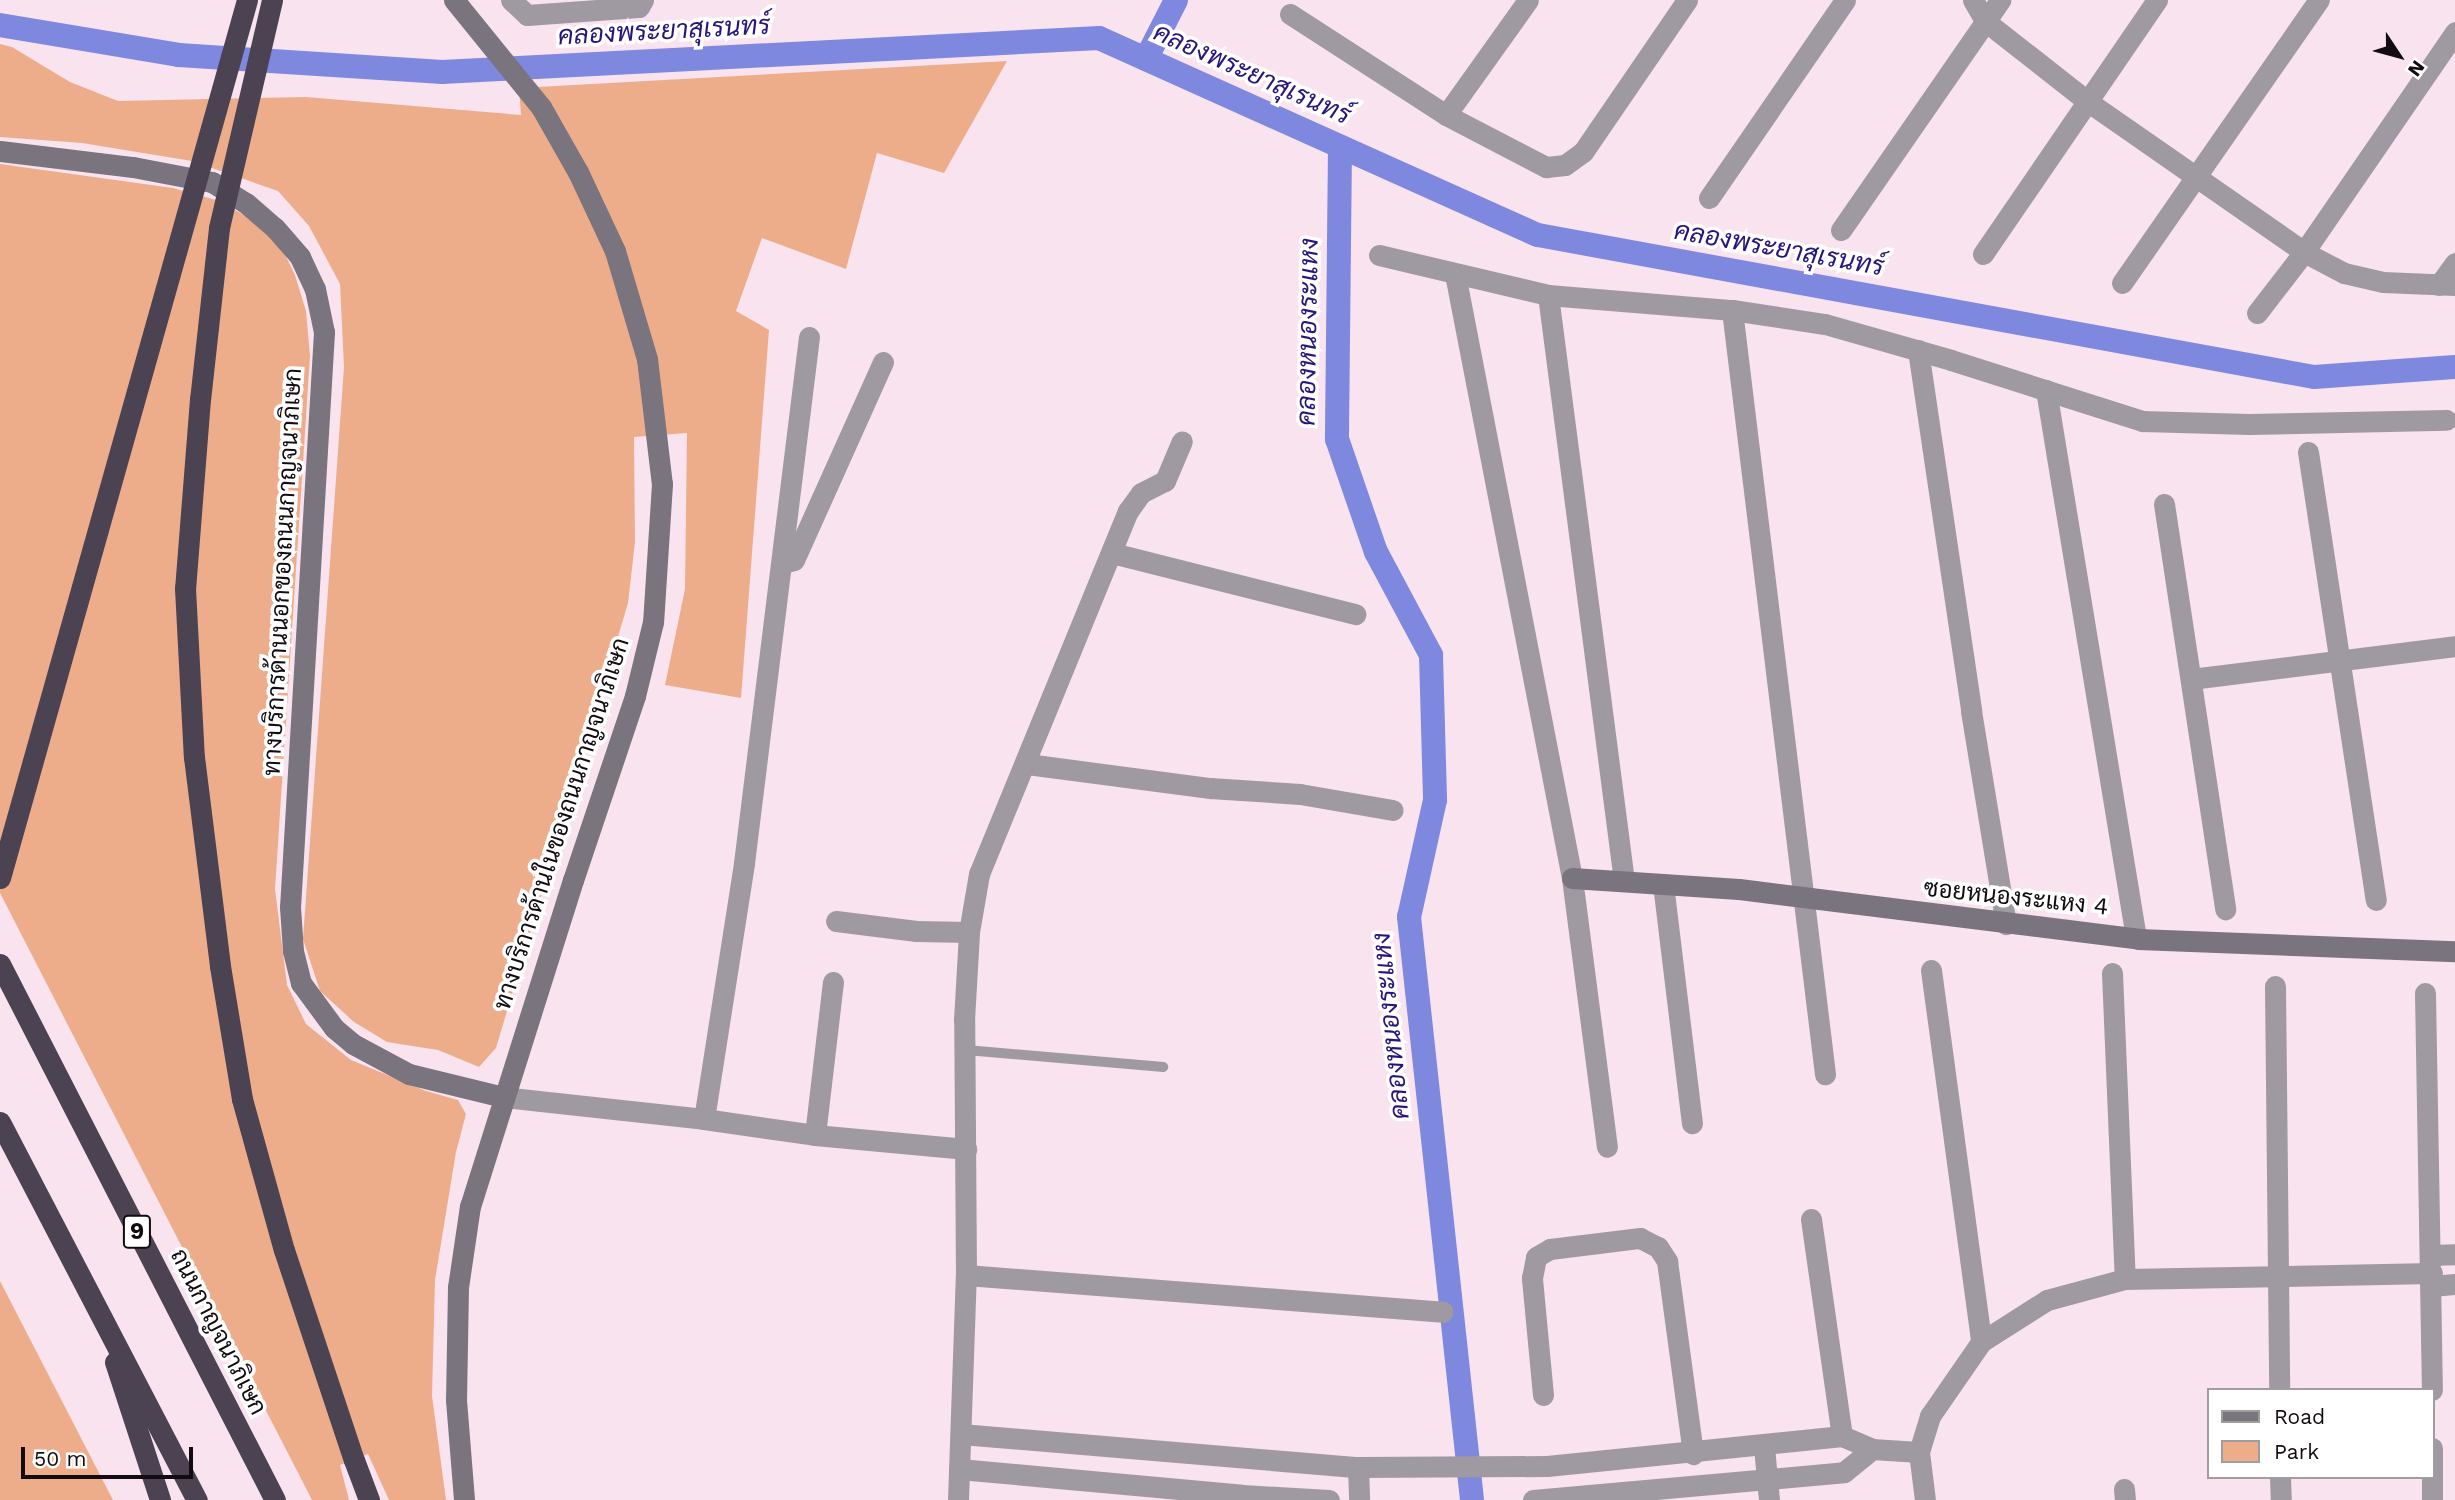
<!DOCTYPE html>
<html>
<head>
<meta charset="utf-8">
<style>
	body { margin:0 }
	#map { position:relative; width:2455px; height:1500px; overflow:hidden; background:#f9e3ef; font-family:"Work Sans",Sarabun,sans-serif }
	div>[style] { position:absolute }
	.green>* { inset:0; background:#eead8a }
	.canal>* { height:24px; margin:-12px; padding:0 12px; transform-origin:12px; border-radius:12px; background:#7f88df }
	.lane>* { height:10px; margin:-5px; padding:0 5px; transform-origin:5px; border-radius:5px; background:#9f9aa2 }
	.street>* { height:21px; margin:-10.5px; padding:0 10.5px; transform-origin:10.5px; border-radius:10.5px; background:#9f9aa2 }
	.secondary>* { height:21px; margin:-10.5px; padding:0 10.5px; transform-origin:10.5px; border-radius:10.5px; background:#7a747f }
	.highway>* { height:21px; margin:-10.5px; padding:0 10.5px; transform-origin:10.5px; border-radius:10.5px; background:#4b4252 }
	.highway-bridge>* { height:21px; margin:-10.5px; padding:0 10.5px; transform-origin:10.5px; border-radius:10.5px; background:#4b4252 }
	span { translate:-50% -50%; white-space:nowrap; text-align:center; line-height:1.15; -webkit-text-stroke:7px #fff; paint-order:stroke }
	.shield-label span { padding:2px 5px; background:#fff; border:2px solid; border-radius:5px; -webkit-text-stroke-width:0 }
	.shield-label { font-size:23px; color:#120b0f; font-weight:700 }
	.street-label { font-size:24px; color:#120b0f }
	.water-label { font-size:26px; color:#25167c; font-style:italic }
	.legend { position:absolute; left:2207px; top:1388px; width:228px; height:91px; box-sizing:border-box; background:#fff; border:2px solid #a09d9f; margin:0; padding:9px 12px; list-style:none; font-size:21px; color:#120b0f }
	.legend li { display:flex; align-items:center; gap:14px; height:35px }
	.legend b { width:35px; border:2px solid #a09d9f }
	.north { position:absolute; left:2364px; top:21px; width:70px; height:70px; -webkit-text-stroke:5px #fff; paint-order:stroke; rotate:126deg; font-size:19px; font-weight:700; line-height:28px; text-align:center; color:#120b0f }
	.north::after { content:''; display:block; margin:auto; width:24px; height:32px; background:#120b0f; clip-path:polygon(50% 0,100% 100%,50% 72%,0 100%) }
	.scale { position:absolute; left:21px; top:1447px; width:172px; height:32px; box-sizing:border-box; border:4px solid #120b0f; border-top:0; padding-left:9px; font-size:21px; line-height:24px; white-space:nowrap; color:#120b0f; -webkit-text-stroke:5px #fff; paint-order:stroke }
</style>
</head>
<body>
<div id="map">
	<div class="green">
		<div style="clip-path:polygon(0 44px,12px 47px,70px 82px,118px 101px,306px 97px,521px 115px,519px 88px,1007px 61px,944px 173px,877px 153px,846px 269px,762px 238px,736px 311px,769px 330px,741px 698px,665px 685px,685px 589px,687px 433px,634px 437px,635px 542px,628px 603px,496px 1048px,479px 1067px,438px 1050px,387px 1042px,354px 1022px,320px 991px,303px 939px,344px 367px,340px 284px,309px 226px,278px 191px,192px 161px,82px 143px,0 137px)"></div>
		<div style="clip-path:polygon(0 164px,173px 188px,216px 200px,248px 217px,281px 246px,295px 275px,306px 311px,310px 356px,275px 889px,287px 985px,306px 1024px,351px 1060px,426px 1091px,458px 1100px,466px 1114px,456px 1152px,435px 1280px,432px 1396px,446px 1500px,389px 1500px,368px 1454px,340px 1465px,349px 1500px,312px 1500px,0 893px)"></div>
		<div style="clip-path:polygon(0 1281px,113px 1500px,0 1500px)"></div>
	</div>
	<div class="canal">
		<div style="left:0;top:25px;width:181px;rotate:9.5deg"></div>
		<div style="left:179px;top:55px;width:264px;rotate:3.7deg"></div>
		<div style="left:442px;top:72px;width:658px;rotate:-2.96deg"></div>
		<div style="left:1099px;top:38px;width:481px;rotate:24.2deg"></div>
		<div style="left:1538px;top:235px;width:789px;rotate:10.37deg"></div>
		<div style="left:2314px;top:377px;width:141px;rotate:-4.1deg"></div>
		<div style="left:1146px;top:59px;width:66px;rotate:-63deg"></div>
		<div style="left:1340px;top:147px;width:292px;rotate:90.6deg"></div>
		<div style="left:1337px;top:439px;width:120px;rotate:71deg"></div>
		<div style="left:1376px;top:552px;width:117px;rotate:61.9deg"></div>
		<div style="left:1431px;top:655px;width:145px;rotate:88.4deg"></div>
		<div style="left:1435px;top:800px;width:120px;rotate:102.5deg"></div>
		<div style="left:1409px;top:917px;width:586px;rotate:83.83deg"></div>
	</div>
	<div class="lane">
		<div style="left:966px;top:1050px;width:198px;rotate:4.9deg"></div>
	</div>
	<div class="street">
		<div style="left:511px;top:0;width:22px;rotate:43deg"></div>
		<div style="left:527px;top:15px;width:112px;rotate:-4.1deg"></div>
		<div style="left:639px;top:7px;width:8px;rotate:-60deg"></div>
		<div style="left:1973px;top:0;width:24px;rotate:60deg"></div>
		<div style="left:1985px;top:21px;width:130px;rotate:38.1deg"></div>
		<div style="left:2087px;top:101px;width:264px;rotate:34.8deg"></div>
		<div style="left:2304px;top:252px;width:45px;rotate:27.7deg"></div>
		<div style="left:2344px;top:273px;width:40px;rotate:13deg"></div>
		<div style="left:2383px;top:282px;width:72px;rotate:2.4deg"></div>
		<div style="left:1290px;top:14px;width:186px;rotate:32.9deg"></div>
		<div style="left:1446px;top:115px;width:113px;rotate:27.5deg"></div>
		<div style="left:1546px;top:167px;width:19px;rotate:-6deg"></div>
		<div style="left:1565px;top:165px;width:22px;rotate:-36deg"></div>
		<div style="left:1583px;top:152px;width:184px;rotate:-55.6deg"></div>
		<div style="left:1446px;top:115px;width:141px;rotate:-54.5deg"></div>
		<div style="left:1709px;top:198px;width:240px;rotate:-55.5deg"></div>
		<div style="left:1841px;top:230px;width:280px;rotate:-55.3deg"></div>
		<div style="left:1983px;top:254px;width:308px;rotate:-55.6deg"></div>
		<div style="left:1379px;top:255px;width:174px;rotate:13.3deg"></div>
		<div style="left:1548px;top:295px;width:185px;rotate:4.7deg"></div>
		<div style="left:1732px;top:310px;width:94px;rotate:8.6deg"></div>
		<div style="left:1825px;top:324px;width:131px;rotate:15.9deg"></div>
		<div style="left:1951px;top:360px;width:201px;rotate:17.7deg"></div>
		<div style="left:2142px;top:421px;width:107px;rotate:1.6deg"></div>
		<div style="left:2249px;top:424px;width:197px;rotate:-1.2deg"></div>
		<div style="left:1455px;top:274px;width:615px;rotate:79.04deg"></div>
		<div style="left:1572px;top:878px;width:271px;rotate:82.6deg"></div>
		<div style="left:2122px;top:283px;width:345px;rotate:-55.2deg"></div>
		<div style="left:2439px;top:285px;width:27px;rotate:-54deg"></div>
		<div style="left:1548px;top:295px;width:591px;rotate:82.61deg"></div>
		<div style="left:1732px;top:310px;width:770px;rotate:83.06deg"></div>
		<div style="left:2257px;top:313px;width:77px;rotate:-52.4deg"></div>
		<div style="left:2304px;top:252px;width:267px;rotate:-55.5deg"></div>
		<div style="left:1918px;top:350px;width:365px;rotate:81.6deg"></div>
		<div style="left:1971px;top:711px;width:216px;rotate:80.7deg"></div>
		<div style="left:2046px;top:390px;width:555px;rotate:80.67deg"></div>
		<div style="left:2308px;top:452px;width:453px;rotate:81.4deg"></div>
		<div style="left:2164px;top:504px;width:410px;rotate:81.4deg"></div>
		<div style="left:1112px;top:553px;width:251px;rotate:14.1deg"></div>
		<div style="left:783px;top:563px;width:11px;rotate:-15deg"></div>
		<div style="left:794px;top:560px;width:217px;rotate:-65.8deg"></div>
		<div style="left:2191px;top:679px;width:266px;rotate:-7.1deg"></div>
		<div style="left:1027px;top:764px;width:185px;rotate:7.5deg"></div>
		<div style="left:1210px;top:788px;width:90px;rotate:3.8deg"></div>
		<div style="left:1300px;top:794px;width:94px;rotate:9.8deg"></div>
		<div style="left:1663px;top:884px;width:241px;rotate:83.1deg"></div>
		<div style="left:836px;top:921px;width:81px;rotate:7.1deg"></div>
		<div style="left:916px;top:931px;width:53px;rotate:1.1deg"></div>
		<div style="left:1931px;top:970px;width:375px;rotate:82.3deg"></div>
		<div style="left:2112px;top:973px;width:306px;rotate:87.6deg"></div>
		<div style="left:2275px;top:986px;width:404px;rotate:89.4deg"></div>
		<div style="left:2425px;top:993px;width:397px;rotate:89deg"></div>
		<div style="left:503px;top:1097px;width:202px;rotate:6.2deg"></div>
		<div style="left:704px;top:1119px;width:112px;rotate:8.2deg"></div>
		<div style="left:815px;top:1135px;width:152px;rotate:5.3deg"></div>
		<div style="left:704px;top:1119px;width:259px;rotate:-81.1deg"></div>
		<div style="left:744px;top:863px;width:530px;rotate:-82.96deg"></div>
		<div style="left:815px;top:1135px;width:154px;rotate:-83.3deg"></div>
		<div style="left:1811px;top:1219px;width:219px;rotate:81.9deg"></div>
		<div style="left:2431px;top:1255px;width:24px;rotate:-2deg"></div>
		<div style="left:966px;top:1275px;width:478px;rotate:4.4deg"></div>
		<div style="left:2432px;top:1286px;width:23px;rotate:-5deg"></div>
		<div style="left:1543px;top:1395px;width:118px;rotate:-95.4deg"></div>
		<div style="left:1532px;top:1278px;width:21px;rotate:-79deg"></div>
		<div style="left:1536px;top:1257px;width:16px;rotate:-30deg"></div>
		<div style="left:1550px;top:1249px;width:91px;rotate:-7deg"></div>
		<div style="left:1640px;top:1238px;width:20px;rotate:27deg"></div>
		<div style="left:1658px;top:1247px;width:17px;rotate:57deg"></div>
		<div style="left:1667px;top:1261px;width:195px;rotate:82.3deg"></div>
		<div style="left:961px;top:1434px;width:398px;rotate:4.8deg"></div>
		<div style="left:1358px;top:1467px;width:189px;rotate:-0.3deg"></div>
		<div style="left:1547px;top:1466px;width:297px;rotate:-5.8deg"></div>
		<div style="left:1842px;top:1436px;width:33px;rotate:23deg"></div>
		<div style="left:1872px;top:1449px;width:47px;rotate:3.7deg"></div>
		<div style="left:1919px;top:1452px;width:38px;rotate:-73deg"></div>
		<div style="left:1930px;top:1416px;width:90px;rotate:-55.4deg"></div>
		<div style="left:1981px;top:1342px;width:78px;rotate:-32.5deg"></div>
		<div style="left:2047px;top:1300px;width:81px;rotate:-15.1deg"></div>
		<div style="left:2125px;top:1279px;width:307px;rotate:-1.1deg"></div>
		<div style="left:1764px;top:1447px;width:53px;rotate:84.6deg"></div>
		<div style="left:2432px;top:1448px;width:52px;rotate:90deg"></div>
		<div style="left:1919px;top:1452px;width:48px;rotate:82.9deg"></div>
		<div style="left:1358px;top:1467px;width:33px;rotate:88deg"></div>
		<div style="left:959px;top:1469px;width:284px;rotate:5.2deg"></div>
		<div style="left:1242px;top:1495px;width:87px;rotate:3.3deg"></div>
		<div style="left:2280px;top:1477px;width:23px;rotate:88deg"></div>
		<div style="left:2124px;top:1489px;width:11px;rotate:85deg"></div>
		<div style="left:958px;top:1500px;width:225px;rotate:-88deg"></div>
		<div style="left:966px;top:1275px;width:255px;rotate:-90.4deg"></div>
		<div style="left:964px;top:1020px;width:88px;rotate:-86.7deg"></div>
		<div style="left:969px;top:932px;width:59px;rotate:-80.2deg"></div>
		<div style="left:979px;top:874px;width:392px;rotate:-67.7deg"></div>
		<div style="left:1128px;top:511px;width:22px;rotate:-54deg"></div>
		<div style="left:1141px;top:493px;width:27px;rotate:-27deg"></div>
		<div style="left:1165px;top:481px;width:43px;rotate:-67deg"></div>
		<div style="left:1533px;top:1500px;width:312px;rotate:-5.1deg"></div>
		<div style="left:1844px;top:1472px;width:36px;rotate:-39deg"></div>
	</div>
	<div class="secondary">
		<div style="left:454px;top:0;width:138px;rotate:50.9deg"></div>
		<div style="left:541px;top:107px;width:75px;rotate:60.4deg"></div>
		<div style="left:578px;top:172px;width:87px;rotate:64.9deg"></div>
		<div style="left:615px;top:251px;width:113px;rotate:73.5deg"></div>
		<div style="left:647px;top:359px;width:126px;rotate:83.2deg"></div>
		<div style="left:662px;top:484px;width:138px;rotate:93.7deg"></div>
		<div style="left:653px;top:622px;width:76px;rotate:103.7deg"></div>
		<div style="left:635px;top:696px;width:194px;rotate:108.6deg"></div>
		<div style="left:573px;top:880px;width:342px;rotate:107.5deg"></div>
		<div style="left:470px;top:1206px;width:82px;rotate:98.4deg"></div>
		<div style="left:458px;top:1287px;width:113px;rotate:91deg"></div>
		<div style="left:456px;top:1400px;width:100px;rotate:85.4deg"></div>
		<div style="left:0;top:151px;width:134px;rotate:6.9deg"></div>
		<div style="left:133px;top:167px;width:80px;rotate:10.8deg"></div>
		<div style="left:212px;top:182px;width:40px;rotate:32deg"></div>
		<div style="left:246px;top:203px;width:38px;rotate:41deg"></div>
		<div style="left:275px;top:228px;width:38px;rotate:49deg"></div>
		<div style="left:300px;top:257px;width:35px;rotate:65deg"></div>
		<div style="left:315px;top:289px;width:44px;rotate:78.2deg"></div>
		<div style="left:324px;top:332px;width:576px;rotate:93.38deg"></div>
		<div style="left:290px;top:907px;width:44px;rotate:86.1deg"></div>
		<div style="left:293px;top:951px;width:33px;rotate:76deg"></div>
		<div style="left:301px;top:983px;width:56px;rotate:53.7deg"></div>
		<div style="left:334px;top:1028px;width:25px;rotate:40deg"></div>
		<div style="left:353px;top:1044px;width:64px;rotate:28.2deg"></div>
		<div style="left:409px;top:1074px;width:97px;rotate:13.7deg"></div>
		<div style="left:1572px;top:878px;width:167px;rotate:3.8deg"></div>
		<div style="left:1739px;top:889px;width:402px;rotate:7.1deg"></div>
		<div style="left:2138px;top:939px;width:317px;rotate:2.2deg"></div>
	</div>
	<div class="highway">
		<div style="left:0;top:964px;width:602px;rotate:62.84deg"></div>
		<div style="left:0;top:1122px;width:426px;rotate:62.5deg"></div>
		<div style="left:115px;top:1362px;width:145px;rotate:71.9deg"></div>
		<div style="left:354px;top:1460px;width:43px;rotate:69.4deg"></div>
	</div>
	<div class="highway-bridge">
		<div style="left:272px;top:0;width:234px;rotate:103.1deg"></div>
		<div style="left:219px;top:228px;width:172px;rotate:96.3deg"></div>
		<div style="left:200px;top:399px;width:190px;rotate:94.5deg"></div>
		<div style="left:185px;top:588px;width:169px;rotate:87deg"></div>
		<div style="left:194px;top:757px;width:211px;rotate:82.9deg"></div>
		<div style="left:220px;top:966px;width:135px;rotate:80.6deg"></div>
		<div style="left:242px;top:1099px;width:157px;rotate:74.5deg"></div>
		<div style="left:284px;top:1250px;width:221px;rotate:71.6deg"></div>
		<div style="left:0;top:878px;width:912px;rotate:-74.29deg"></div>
	</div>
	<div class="shield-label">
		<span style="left:137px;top:1232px">9</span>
	</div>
	<div class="street-label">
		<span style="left:283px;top:572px;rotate:-87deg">ทางบริการด้านนอกของถนนกาญจนาภิเษก</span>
		<span style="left:562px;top:824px;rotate:-72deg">ทางบริการด้านในของถนนกาญจนาภิเษก</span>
		<span style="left:2016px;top:898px;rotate:6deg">ซอยหนองระแหง 4</span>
		<span style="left:218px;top:1332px;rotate:63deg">ถนนกาญจนาภิเษก</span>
	</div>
	<div class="water-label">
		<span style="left:664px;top:31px;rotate:-3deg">คลองพระยาสุเรนทร์</span>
		<span style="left:1252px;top:74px;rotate:24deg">คลองพระยาสุเรนทร์</span>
		<span style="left:1779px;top:249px;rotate:10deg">คลองพระยาสุเรนทร์</span>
		<span style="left:1308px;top:332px;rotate:-89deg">คลองหนองระแหง</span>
		<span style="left:1391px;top:1026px;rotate:-96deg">คลองหนองระแหง</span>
	</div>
	<ul class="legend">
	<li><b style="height:9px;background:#7a747f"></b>Road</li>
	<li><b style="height:19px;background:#eead8a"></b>Park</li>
	</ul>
	<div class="north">N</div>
	<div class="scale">50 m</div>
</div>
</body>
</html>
